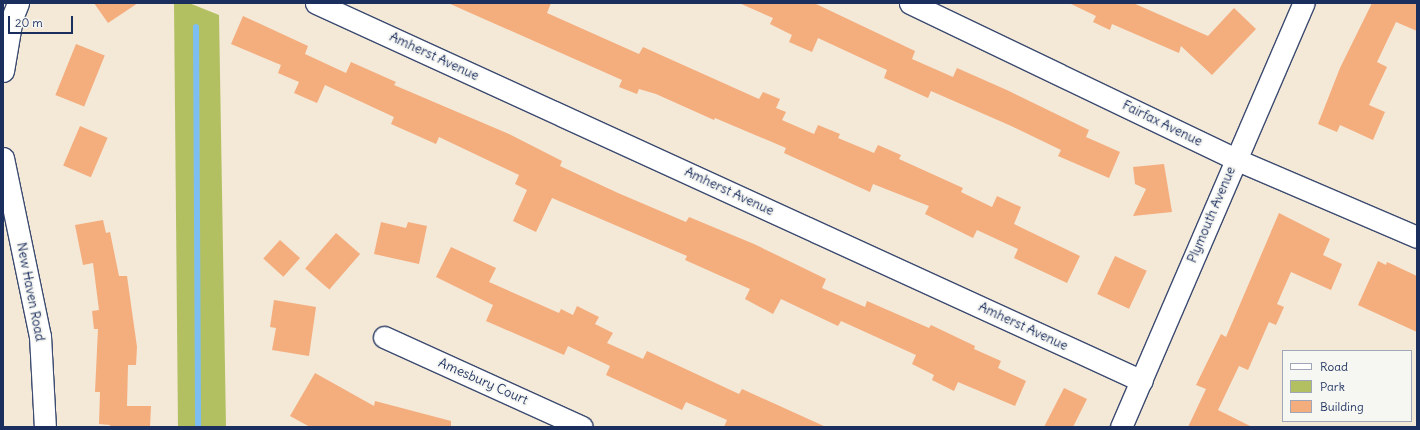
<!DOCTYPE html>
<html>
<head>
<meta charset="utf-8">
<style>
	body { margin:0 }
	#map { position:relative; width:1420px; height:430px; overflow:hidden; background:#f4e8d7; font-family:Delius,sans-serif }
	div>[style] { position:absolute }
	.green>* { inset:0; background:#b2c062 }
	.stream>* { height:6px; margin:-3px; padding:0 3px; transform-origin:3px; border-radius:3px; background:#7dbef2 }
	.building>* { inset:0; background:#f4ad7d; transform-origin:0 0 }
	.roads { filter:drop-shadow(1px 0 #3c4b70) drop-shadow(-1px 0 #3c4b70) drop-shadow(0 1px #3c4b70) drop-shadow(0 -1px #3c4b70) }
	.minor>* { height:21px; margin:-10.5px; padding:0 10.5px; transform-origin:10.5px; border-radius:10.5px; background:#fff }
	span { translate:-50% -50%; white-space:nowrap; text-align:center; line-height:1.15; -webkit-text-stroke:4px #f6f6f2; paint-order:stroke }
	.street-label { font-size:13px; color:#1b2f5e }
	.frame { position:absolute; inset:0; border:4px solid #1b2f5e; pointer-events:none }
	.legend { position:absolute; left:1282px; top:350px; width:130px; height:72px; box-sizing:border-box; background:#f6f6f2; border:1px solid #9ea6b7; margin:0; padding:5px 7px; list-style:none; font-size:12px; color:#1b2f5e }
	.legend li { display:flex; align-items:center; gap:8px; height:20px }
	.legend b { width:20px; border:1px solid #9ea6b7 }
	.scale { position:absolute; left:8px; top:16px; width:65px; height:18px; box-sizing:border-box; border:2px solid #1b2f5e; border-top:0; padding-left:5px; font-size:12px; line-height:14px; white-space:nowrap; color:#1b2f5e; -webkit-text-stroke:3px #f6f6f2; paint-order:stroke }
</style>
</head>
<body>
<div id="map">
	<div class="green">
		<div style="clip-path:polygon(174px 3px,189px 3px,219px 15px,226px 427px,178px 427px)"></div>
	</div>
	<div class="stream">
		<div style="left:196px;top:27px;width:400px;rotate:89.7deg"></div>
	</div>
	<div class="building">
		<div style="clip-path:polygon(94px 3px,138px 3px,108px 23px)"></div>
		<div style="clip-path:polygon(448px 3px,551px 3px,547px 13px,639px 54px,643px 47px,759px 99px,763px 92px,780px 99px,776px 108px,786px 112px,782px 120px,814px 134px,818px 125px,840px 134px,838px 138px,874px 153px,878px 145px,901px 155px,899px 159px,963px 188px,961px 192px,992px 207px,997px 196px,1021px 207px,1014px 224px,1080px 256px,1067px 283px,1014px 258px,1018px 249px,977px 230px,973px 238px,925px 214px,929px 206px,873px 184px,870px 192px,784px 153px,786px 148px,715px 118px,714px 120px,656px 94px,639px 89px,637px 94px,619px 87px,622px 80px)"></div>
		<div style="clip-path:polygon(739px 3px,814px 3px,915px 51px,912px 59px,953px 77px,957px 68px,1009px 91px,1089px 130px,1086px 137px,1120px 152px,1109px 178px,1058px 156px,1061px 150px,1009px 125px,931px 91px,928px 98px,884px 78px,887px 70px,818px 38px,812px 52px,789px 42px,792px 35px,770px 24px,773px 18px)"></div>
		<div style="clip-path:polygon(1069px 3px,1133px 3px,1208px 36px,1234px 8px,1256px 29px,1212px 75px,1181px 46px,1179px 53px,1112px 24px,1110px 30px,1093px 22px,1096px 16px)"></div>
		<div style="clip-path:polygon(1372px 3px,1417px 3px,1417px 31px,1396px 22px,1377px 62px,1387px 67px,1369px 105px,1385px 112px,1373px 140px,1340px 125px,1337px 132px,1318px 124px,1340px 68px)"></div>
		<div style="clip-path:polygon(243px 16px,308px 46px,305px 54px,346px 73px,351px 62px,396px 82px,394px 85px,509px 134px,562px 161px,560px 166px,618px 193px,686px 222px,689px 217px,754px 244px,826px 279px,822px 288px,865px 307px,867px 301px,929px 328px,931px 325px,975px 346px,974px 349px,1001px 361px,998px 368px,1026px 381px,1015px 406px,958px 382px,954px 391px,932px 380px,934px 375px,912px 364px,916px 355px,841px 321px,838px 326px,781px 299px,773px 314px,745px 299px,750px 289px,685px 260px,687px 256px,552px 198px,536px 232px,513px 221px,527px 190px,515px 184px,519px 175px,439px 137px,436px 144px,391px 124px,394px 117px,325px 85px,317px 103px,294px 93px,299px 82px,278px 73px,281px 65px,231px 44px)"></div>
		<div style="left:76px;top:44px;width:31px;height:55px;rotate:22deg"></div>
		<div style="left:80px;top:126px;width:30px;height:43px;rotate:23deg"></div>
		<div style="clip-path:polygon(1164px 164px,1172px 212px,1133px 216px,1146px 189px,1135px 184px,1133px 167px)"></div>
		<div style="clip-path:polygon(1279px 213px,1330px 239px,1323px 255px,1342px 264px,1331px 290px,1291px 272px,1277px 304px,1284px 307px,1276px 325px,1269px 322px,1248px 370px,1239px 366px,1218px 410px,1252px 427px,1188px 427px,1206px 389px,1196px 385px,1221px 334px,1226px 337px)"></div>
		<div style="clip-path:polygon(103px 220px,106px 233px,110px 232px,119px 276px,127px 276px,137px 347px,136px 365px,128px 365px,127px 406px,151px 406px,150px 427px,110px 427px,110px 425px,99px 424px,100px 392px,95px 392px,98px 329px,94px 329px,92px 311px,99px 310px,93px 263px,83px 265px,75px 225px)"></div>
		<div style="clip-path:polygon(381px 222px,406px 228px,408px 222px,427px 226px,419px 264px,374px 254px)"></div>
		<div style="left:336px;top:233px;width:32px;height:47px;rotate:41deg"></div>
		<div style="left:280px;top:240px;width:27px;height:25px;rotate:42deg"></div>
		<div style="clip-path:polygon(451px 247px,496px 268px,489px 282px,559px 313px,561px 309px,573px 315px,577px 306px,599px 317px,595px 324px,613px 333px,607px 343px,643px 359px,647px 351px,739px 394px,742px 389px,826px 427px,724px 427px,727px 420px,686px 402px,682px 410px,606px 375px,610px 366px,568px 346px,564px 355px,486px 321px,493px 305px,436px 277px)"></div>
		<div style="left:1115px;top:256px;width:35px;height:42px;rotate:25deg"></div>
		<div style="clip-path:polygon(1378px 261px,1386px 265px,1387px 262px,1417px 276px,1417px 332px,1358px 305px)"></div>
		<div style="clip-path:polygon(274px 300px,316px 307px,309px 356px,272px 350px,276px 328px,270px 327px)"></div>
		<div style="clip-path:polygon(315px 373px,374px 406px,375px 401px,451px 421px,451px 427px,310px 427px,290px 416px)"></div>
		<div style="clip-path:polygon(1064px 388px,1087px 399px,1073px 427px,1044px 427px)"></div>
	</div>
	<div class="roads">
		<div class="minor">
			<div style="left:316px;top:3px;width:908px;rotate:24.59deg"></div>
			<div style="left:910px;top:3px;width:361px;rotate:25.6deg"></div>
			<div style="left:1235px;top:159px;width:198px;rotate:23.2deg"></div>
			<div style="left:3px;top:71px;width:54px;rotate:-80.4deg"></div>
			<div style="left:12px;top:18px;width:16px;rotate:-68deg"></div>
			<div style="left:3px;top:158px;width:182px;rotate:78.3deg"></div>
			<div style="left:40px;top:336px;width:91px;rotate:86.9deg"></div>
			<div style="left:384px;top:337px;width:217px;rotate:24.4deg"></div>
			<div style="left:1121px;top:427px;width:462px;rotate:-66.7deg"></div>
		</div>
	</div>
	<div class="street-label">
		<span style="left:434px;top:57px;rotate:25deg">Amherst Avenue</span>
		<span style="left:1162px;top:124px;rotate:26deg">Fairfax Avenue</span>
		<span style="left:729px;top:192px;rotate:25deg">Amherst Avenue</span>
		<span style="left:1212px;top:215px;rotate:-67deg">Plymouth Avenue</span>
		<span style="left:30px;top:292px;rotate:79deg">New Haven Road</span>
		<span style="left:1023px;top:327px;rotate:25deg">Amherst Avenue</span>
		<span style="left:483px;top:382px;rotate:24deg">Amesbury Court</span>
	</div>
	<div class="frame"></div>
	<ul class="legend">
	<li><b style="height:5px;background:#fff"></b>Road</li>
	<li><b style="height:11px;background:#b2c062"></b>Park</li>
	<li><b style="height:11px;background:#f4ad7d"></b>Building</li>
	</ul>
	<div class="scale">20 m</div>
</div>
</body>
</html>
